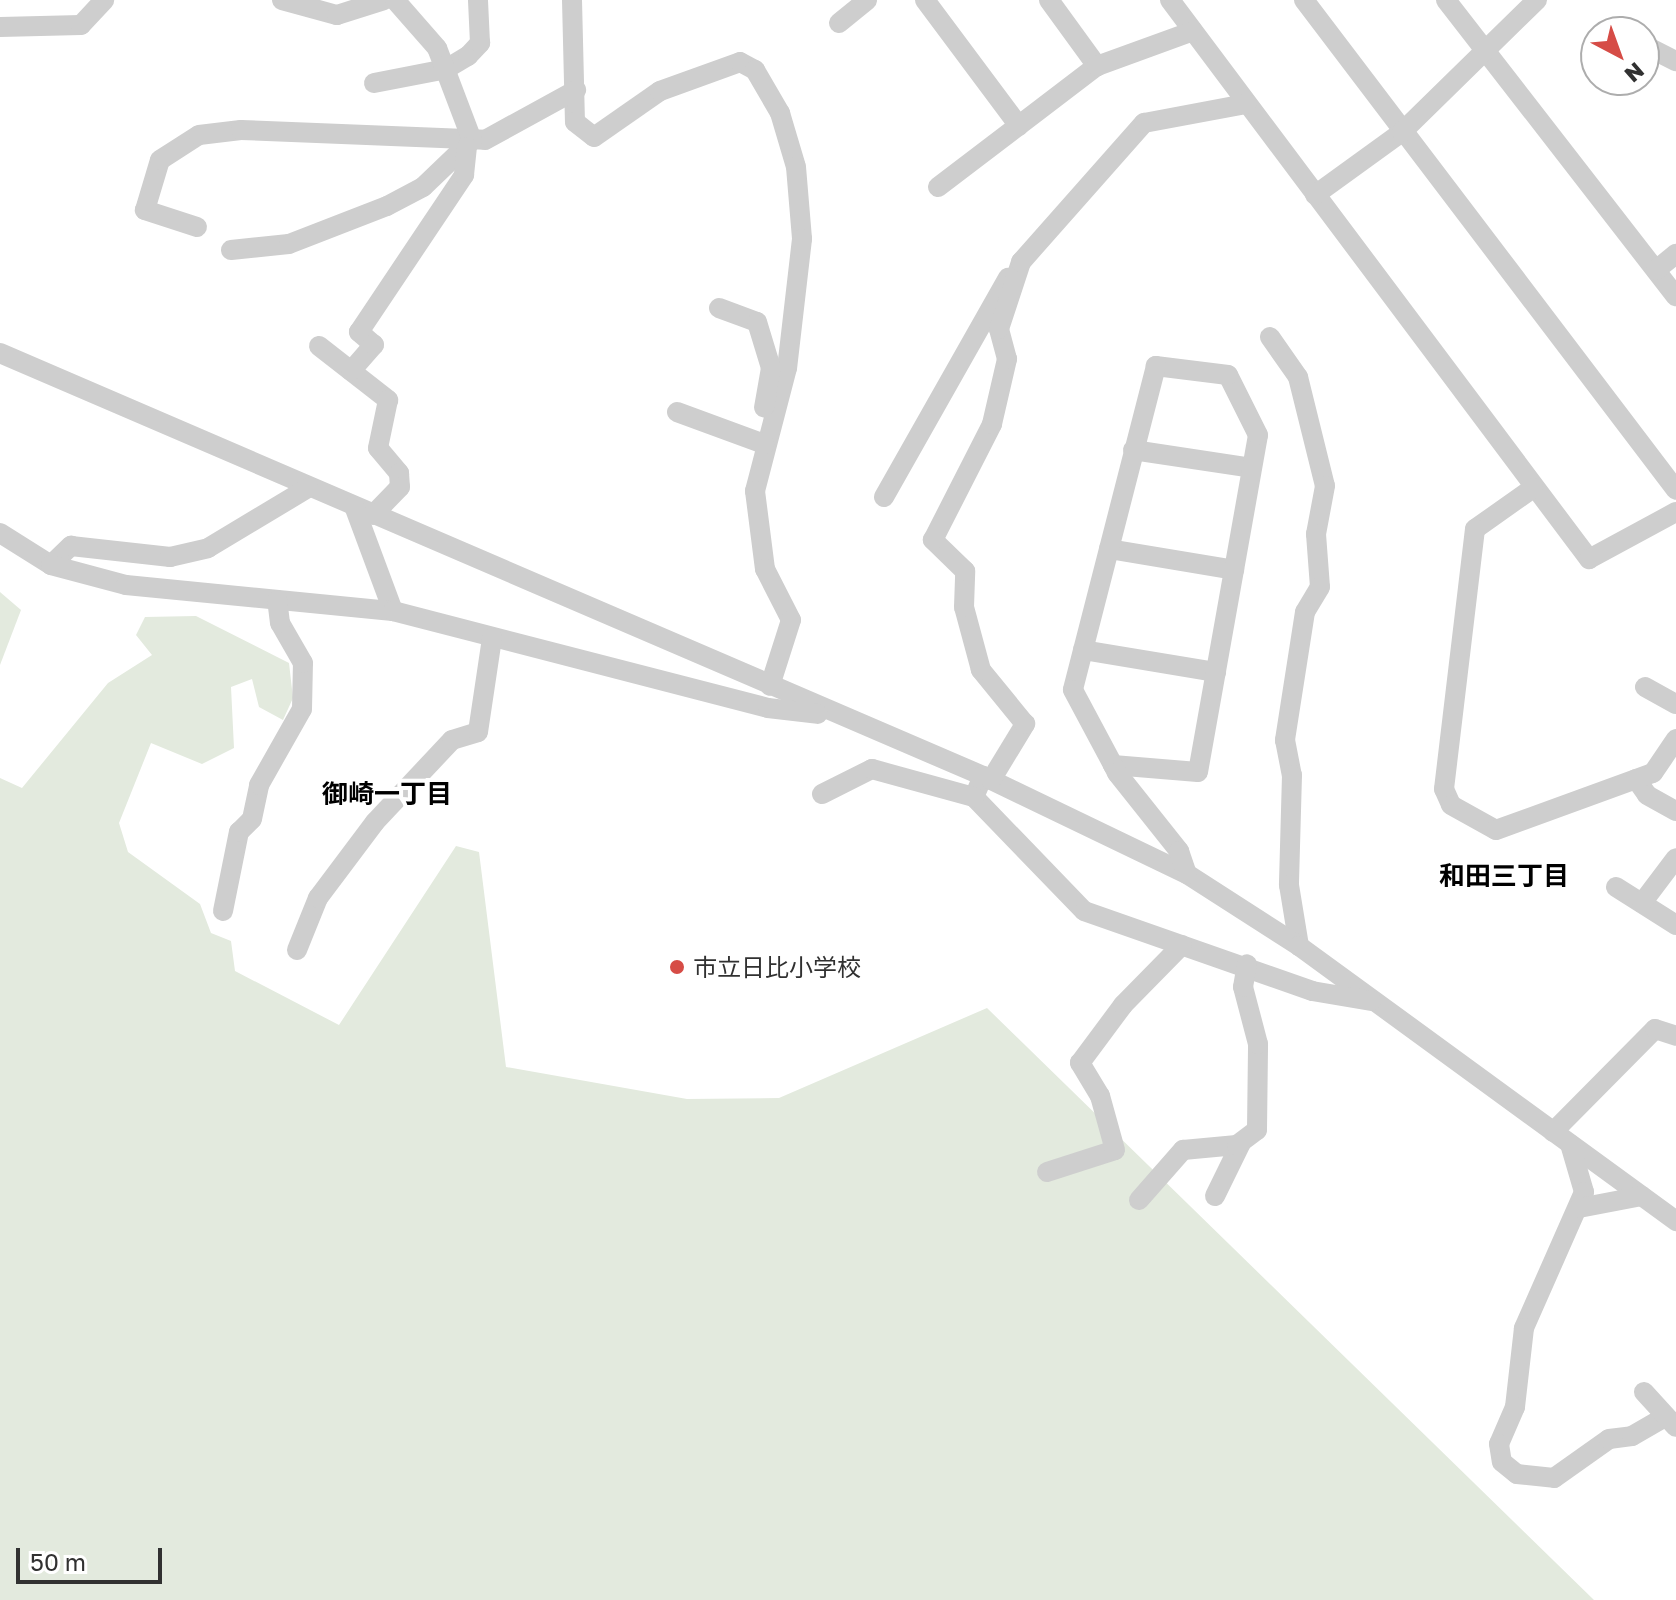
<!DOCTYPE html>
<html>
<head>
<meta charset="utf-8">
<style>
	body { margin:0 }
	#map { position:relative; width:1676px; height:1600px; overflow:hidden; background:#fff; font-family:"Golos Text","Noto Sans JP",sans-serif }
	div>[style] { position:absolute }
	.green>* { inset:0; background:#e3eade }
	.minor>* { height:20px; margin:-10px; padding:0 10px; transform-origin:10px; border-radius:10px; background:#cecece }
	.dots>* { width:22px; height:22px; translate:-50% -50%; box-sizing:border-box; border:4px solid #fff; border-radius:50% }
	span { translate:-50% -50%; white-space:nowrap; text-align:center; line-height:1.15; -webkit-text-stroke:8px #fff; paint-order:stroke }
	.poi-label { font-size:24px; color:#313131 }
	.left { translate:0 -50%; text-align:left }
	.neighbourhood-label { font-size:26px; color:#000; font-weight:700 }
	.north { position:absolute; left:1580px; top:16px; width:80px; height:80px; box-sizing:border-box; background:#fff; border:2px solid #adadad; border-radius:50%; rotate:139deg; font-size:22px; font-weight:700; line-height:32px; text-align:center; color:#313131 }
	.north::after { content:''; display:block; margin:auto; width:28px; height:36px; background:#d64c46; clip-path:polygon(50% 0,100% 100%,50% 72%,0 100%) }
	.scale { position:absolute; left:16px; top:1548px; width:146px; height:36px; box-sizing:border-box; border:4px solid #313131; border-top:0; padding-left:10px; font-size:24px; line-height:28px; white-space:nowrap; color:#313131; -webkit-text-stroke:6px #fff; paint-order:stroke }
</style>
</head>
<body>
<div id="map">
	<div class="green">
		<div style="clip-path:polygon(0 592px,21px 610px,0 665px)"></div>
		<div style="clip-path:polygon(196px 616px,289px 663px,293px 698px,283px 720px,259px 707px,252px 679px,231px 687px,234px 748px,202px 764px,151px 743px,119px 823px,128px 852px,200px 904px,211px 933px,231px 941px,235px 971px,339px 1025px,456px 846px,479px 852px,506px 1067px,687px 1099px,779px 1098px,987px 1008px,1594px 1600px,0 1600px,0 778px,22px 788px,108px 683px,152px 655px,136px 635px,145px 617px)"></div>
	</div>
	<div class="minor">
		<div style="left:282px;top:0;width:57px;rotate:15.3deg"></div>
		<div style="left:337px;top:15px;width:49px;rotate:-17.7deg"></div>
		<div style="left:572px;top:0;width:122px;rotate:88.6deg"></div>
		<div style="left:575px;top:122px;width:24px;rotate:38deg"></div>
		<div style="left:594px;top:137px;width:80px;rotate:-34.9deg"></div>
		<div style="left:660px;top:91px;width:85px;rotate:-19.9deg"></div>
		<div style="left:740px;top:62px;width:17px;rotate:28deg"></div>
		<div style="left:755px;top:70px;width:50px;rotate:59.8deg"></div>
		<div style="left:780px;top:113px;width:56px;rotate:73.5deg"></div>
		<div style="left:796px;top:167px;width:72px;rotate:85.2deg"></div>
		<div style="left:802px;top:239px;width:130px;rotate:96.6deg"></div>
		<div style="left:787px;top:368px;width:127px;rotate:104.6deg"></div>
		<div style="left:755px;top:491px;width:79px;rotate:82.7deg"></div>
		<div style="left:765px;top:569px;width:57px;rotate:63deg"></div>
		<div style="left:791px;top:620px;width:69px;rotate:107.7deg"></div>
		<div style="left:925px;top:0;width:157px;rotate:53.3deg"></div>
		<div style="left:1049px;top:0;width:82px;rotate:54deg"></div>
		<div style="left:1170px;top:0;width:699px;rotate:53.15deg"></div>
		<div style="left:1589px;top:559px;width:99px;rotate:-28.4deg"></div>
		<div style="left:1304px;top:0;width:615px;rotate:52.79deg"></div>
		<div style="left:1446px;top:0;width:375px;rotate:52.2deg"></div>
		<div style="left:839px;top:23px;width:36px;rotate:-39deg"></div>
		<div style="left:0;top:27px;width:81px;rotate:-1.4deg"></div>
		<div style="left:81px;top:25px;width:34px;rotate:-47deg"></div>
		<div style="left:1644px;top:45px;width:36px;rotate:27deg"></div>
		<div style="left:374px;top:83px;width:73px;rotate:-11deg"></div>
		<div style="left:446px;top:69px;width:26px;rotate:-31deg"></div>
		<div style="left:468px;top:56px;width:18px;rotate:-47deg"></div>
		<div style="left:480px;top:43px;width:43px;rotate:-92.7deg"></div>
		<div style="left:938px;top:187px;width:200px;rotate:-37.3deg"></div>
		<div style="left:1097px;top:66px;width:102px;rotate:-20deg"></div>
		<div style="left:1315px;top:195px;width:107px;rotate:-35.9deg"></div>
		<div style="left:1402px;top:132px;width:189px;rotate:-44.4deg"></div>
		<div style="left:197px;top:227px;width:55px;rotate:-161.9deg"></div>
		<div style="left:145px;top:210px;width:52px;rotate:-73.3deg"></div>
		<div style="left:160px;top:160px;width:46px;rotate:-32.7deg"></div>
		<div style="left:199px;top:135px;width:42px;rotate:-6.8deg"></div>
		<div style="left:241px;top:130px;width:244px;rotate:2.3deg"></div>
		<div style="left:485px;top:140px;width:104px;rotate:-28.8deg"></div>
		<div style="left:231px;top:250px;width:58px;rotate:-5.9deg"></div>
		<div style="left:289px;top:244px;width:105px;rotate:-21.2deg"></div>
		<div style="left:387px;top:206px;width:41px;rotate:-27.8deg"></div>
		<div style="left:423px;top:187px;width:68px;rotate:-43.8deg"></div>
		<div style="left:472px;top:140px;width:98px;rotate:-110.8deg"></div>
		<div style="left:437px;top:48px;width:64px;rotate:-131.2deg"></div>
		<div style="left:1656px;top:270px;width:26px;rotate:-39deg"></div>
		<div style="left:719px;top:308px;width:40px;rotate:20.2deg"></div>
		<div style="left:757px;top:322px;width:48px;rotate:73.1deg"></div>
		<div style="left:771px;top:368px;width:40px;rotate:100deg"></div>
		<div style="left:1270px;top:337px;width:49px;rotate:55deg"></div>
		<div style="left:1298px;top:377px;width:112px;rotate:76.1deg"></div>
		<div style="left:1325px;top:486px;width:49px;rotate:100.6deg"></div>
		<div style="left:1316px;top:534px;width:53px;rotate:85.7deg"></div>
		<div style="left:1320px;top:587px;width:29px;rotate:121deg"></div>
		<div style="left:1305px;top:612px;width:130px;rotate:98.9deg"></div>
		<div style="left:1285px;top:740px;width:36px;rotate:79deg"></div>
		<div style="left:1292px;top:775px;width:110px;rotate:91.6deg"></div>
		<div style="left:1289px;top:885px;width:62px;rotate:80.7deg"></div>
		<div style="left:319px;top:346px;width:88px;rotate:38deg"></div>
		<div style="left:388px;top:400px;width:49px;rotate:101.8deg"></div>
		<div style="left:378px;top:448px;width:33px;rotate:50deg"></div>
		<div style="left:399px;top:473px;width:14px;rotate:86deg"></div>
		<div style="left:400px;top:487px;width:39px;rotate:134deg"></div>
		<div style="left:0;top:353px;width:1070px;rotate:23.28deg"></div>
		<div style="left:983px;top:776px;width:226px;rotate:25.7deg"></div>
		<div style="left:1187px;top:874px;width:133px;rotate:32.7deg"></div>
		<div style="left:1299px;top:946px;width:467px;rotate:36.1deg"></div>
		<div style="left:351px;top:371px;width:35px;rotate:-49deg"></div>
		<div style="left:374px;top:345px;width:20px;rotate:-139deg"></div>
		<div style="left:359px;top:332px;width:189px;rotate:-56.2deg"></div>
		<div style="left:464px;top:175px;width:28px;rotate:-84deg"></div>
		<div style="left:677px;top:412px;width:93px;rotate:20.2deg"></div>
		<div style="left:1133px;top:450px;width:120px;rotate:8.6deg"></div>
		<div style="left:1533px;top:488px;width:71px;rotate:144.7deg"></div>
		<div style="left:1475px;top:529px;width:262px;rotate:96.8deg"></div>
		<div style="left:1444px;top:789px;width:17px;rotate:66deg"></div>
		<div style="left:1451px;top:805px;width:51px;rotate:29.1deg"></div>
		<div style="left:1496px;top:830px;width:167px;rotate:-20deg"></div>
		<div style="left:1653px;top:773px;width:41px;rotate:-55.9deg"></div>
		<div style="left:884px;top:497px;width:252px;rotate:-60.5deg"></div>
		<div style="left:354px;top:506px;width:112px;rotate:69.6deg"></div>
		<div style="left:0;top:533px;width:60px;rotate:32.1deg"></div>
		<div style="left:51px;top:565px;width:28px;rotate:-44deg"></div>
		<div style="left:71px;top:546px;width:100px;rotate:6.3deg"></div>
		<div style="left:170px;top:557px;width:39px;rotate:-13deg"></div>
		<div style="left:208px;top:548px;width:117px;rotate:-31deg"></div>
		<div style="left:1109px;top:549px;width:127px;rotate:9.5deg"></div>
		<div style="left:51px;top:565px;width:78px;rotate:14.9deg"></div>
		<div style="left:126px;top:585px;width:268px;rotate:5.6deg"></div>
		<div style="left:393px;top:611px;width:387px;rotate:14.5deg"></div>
		<div style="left:768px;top:708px;width:50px;rotate:6.8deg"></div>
		<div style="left:1083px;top:650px;width:135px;rotate:9.4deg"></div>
		<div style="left:1645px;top:687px;width:35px;rotate:29deg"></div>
		<div style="left:1113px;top:765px;width:85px;rotate:4.7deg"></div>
		<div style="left:1198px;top:772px;width:342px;rotate:-79.9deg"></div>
		<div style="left:1258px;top:435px;width:67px;rotate:-116.6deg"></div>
		<div style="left:1228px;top:375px;width:73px;rotate:-172.9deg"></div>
		<div style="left:1156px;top:366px;width:334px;rotate:104.4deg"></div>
		<div style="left:1073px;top:690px;width:85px;rotate:61.9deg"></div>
		<div style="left:1113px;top:765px;width:9px;rotate:63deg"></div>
		<div style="left:1117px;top:773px;width:100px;rotate:51.5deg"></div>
		<div style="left:1179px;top:851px;width:24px;rotate:71deg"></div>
		<div style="left:983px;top:776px;width:23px;rotate:113deg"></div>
		<div style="left:974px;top:797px;width:158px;rotate:46deg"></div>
		<div style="left:1084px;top:911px;width:242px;rotate:19.3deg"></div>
		<div style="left:1312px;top:991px;width:60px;rotate:9.6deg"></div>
		<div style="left:1636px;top:779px;width:19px;rotate:55deg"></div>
		<div style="left:1647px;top:795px;width:33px;rotate:29deg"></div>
		<div style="left:991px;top:780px;width:66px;rotate:-58.7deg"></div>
		<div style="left:1025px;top:724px;width:70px;rotate:-129.2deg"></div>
		<div style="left:981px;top:670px;width:65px;rotate:-105.1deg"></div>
		<div style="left:964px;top:607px;width:36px;rotate:-88deg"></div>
		<div style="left:965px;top:571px;width:45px;rotate:-135.9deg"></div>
		<div style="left:933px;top:540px;width:130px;rotate:-63deg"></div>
		<div style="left:992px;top:424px;width:67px;rotate:-77deg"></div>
		<div style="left:1007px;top:359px;width:31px;rotate:-105deg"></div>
		<div style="left:999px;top:329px;width:71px;rotate:-71.8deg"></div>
		<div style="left:1021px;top:262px;width:186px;rotate:-48.5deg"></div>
		<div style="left:1144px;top:123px;width:104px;rotate:-10.6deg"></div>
		<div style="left:822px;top:794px;width:56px;rotate:-26.6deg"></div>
		<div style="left:872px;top:769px;width:106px;rotate:15.4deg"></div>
		<div style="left:1616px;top:887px;width:71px;rotate:32.3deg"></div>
		<div style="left:1642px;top:903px;width:56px;rotate:-52.9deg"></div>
		<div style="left:223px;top:911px;width:81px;rotate:-78.6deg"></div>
		<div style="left:239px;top:832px;width:18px;rotate:-45deg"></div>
		<div style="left:252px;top:819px;width:35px;rotate:-78deg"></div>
		<div style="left:259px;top:785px;width:87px;rotate:-60.5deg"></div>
		<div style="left:302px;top:709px;width:46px;rotate:-88.8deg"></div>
		<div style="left:303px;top:663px;width:46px;rotate:-119.9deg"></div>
		<div style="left:280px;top:623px;width:23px;rotate:-97deg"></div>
		<div style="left:297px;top:950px;width:56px;rotate:-68deg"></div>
		<div style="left:318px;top:898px;width:95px;rotate:-53.1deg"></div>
		<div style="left:375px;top:822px;width:112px;rotate:-46.8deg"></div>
		<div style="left:452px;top:740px;width:27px;rotate:-17deg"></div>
		<div style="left:478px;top:732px;width:95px;rotate:-81.5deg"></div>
		<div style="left:1553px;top:1132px;width:145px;rotate:-45.3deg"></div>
		<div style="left:1655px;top:1029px;width:22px;rotate:18deg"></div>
		<div style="left:1570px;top:1144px;width:50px;rotate:73.7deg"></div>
		<div style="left:1584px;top:1192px;width:149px;rotate:113.8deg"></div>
		<div style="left:1524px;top:1328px;width:80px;rotate:96.5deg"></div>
		<div style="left:1515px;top:1407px;width:40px;rotate:113.4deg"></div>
		<div style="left:1499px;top:1444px;width:18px;rotate:81deg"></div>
		<div style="left:1502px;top:1462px;width:19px;rotate:39deg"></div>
		<div style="left:1517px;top:1474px;width:37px;rotate:6deg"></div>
		<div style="left:1554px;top:1478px;width:67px;rotate:-35.3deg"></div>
		<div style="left:1609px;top:1439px;width:23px;rotate:-7deg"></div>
		<div style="left:1632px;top:1436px;width:39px;rotate:-30deg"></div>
		<div style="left:1047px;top:1172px;width:71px;rotate:-17.9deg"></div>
		<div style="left:1115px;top:1150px;width:56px;rotate:-105.5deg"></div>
		<div style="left:1100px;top:1096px;width:39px;rotate:-121deg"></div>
		<div style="left:1080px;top:1063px;width:72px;rotate:-53.4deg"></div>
		<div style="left:1123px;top:1005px;width:84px;rotate:-45.5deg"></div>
		<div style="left:1215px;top:1196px;width:59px;rotate:-63.9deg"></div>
		<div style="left:1139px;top:1200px;width:67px;rotate:-48.7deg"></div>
		<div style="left:1183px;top:1150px;width:54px;rotate:-5.3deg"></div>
		<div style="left:1237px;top:1145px;width:25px;rotate:-37deg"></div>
		<div style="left:1257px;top:1130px;width:86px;rotate:-89.3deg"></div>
		<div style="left:1258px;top:1044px;width:59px;rotate:-104.7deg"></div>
		<div style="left:1243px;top:987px;width:23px;rotate:-80deg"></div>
		<div style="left:1579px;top:1208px;width:64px;rotate:-10.8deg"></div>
		<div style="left:1644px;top:1392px;width:47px;rotate:47.6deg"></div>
	</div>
	<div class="dots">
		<div style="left:677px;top:967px;background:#d64c46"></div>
	</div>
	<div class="poi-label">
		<span class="left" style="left:693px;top:967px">市立日比小学校</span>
	</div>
	<div class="neighbourhood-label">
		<span style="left:387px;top:794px">御崎一丁目</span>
		<span style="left:1504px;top:876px">和田三丁目</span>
	</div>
	<div class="north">N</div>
	<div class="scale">50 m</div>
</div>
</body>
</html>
